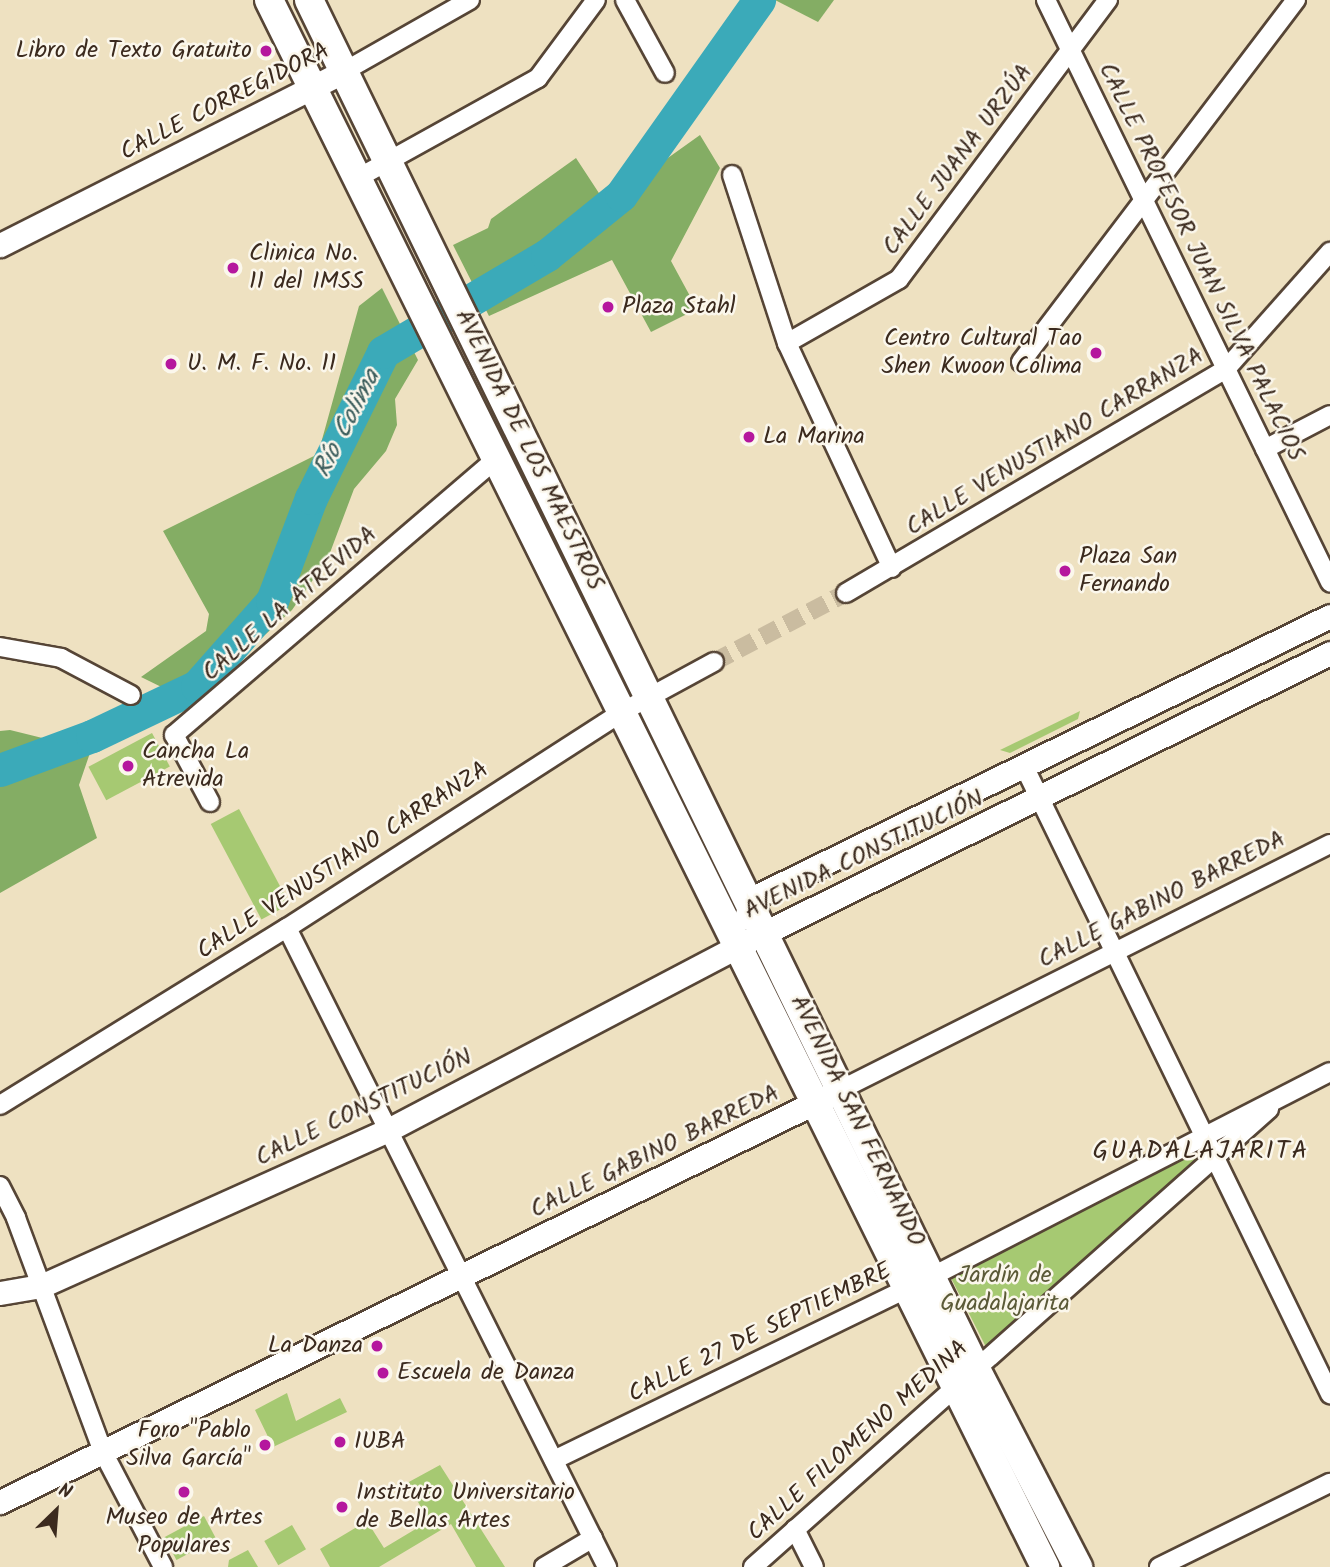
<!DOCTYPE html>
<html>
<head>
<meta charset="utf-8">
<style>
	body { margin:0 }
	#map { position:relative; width:1330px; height:1567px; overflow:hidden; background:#eee1c1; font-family:Kalam,sans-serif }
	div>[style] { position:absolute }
	.green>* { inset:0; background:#a6c972; transform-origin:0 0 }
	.forest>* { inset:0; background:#84ad64 }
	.river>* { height:33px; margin:-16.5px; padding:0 16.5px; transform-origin:16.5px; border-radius:16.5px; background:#3baab9 }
	.minor-tunnel>* { height:18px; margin-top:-9px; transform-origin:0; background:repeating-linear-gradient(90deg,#cabca0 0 18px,transparent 0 27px) }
	.roads { filter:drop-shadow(2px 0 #564536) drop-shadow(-2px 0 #564536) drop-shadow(0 2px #564536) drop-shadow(0 -2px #564536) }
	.minor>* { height:18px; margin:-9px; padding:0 9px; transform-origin:9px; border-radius:9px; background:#fff }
	.tertiary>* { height:23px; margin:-11.5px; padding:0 11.5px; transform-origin:11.5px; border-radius:11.5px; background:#fff }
	.primary>* { height:28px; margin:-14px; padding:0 14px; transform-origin:14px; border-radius:14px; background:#fff }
	.dots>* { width:19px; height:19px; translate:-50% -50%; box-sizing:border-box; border:4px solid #fbf7ec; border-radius:50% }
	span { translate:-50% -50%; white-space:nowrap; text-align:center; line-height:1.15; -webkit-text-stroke:5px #fbf7ec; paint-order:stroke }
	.poi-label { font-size:24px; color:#3b2a1e }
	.right { translate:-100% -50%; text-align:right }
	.left { translate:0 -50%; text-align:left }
	.street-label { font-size:24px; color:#3b2a1e }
	.park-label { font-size:24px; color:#5b5a37 }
	.water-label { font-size:26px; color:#3b5d5c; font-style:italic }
	.neighbourhood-label { font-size:26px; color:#3b2a1e; letter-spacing:2px }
	.north { position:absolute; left:21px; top:1476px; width:70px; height:70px; -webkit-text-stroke:5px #fbf7ec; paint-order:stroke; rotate:25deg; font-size:19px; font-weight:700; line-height:28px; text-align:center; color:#3b2a1e }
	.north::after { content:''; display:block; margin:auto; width:24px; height:32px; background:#3b2a1e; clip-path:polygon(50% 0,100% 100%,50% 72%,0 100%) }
</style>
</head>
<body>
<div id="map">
	<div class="green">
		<div style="clip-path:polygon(1080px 711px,1078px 719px,1010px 753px,1000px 750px)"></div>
		<div style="left:152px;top:733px;width:38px;height:72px;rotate:62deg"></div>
		<div style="left:239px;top:809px;width:108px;height:32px;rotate:62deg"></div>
		<div style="clip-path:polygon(1191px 1148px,1199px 1162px,989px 1353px,951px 1278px)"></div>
		<div style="clip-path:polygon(287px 1393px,296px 1421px,340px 1398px,347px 1412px,273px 1447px,255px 1410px)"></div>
		<div style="clip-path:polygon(440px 1465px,505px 1567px,476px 1567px,451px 1524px,379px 1567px,330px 1567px,320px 1549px,367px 1521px,384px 1548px,429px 1521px,407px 1483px)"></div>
		<div style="left:204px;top:1516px;width:26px;height:45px;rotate:62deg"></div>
		<div style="left:292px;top:1525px;width:28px;height:32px;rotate:60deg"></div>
		<div style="clip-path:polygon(248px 1550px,258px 1567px,228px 1567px,229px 1560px)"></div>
	</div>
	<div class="forest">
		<div style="clip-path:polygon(775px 0,834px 0,818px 22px)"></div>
		<div style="clip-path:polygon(700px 135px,720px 168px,671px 261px,697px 309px,651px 332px,612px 260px,489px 316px,453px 245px,488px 228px,491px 219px,576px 158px,612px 213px,665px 160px)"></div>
		<div style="clip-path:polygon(382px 288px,418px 360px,395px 399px,397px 425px,386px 451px,354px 489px,328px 558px,292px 610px,192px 702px,141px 677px,206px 631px,209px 614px,163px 531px,318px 454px,359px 306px)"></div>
		<div style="clip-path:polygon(10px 730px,91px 750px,79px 785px,97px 838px,0 893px,0 731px)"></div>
	</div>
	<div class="river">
		<div style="left:0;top:770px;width:98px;rotate:-20.3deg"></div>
		<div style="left:92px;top:736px;width:116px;rotate:-25.5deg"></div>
		<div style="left:197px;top:686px;width:113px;rotate:-48.6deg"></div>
		<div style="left:272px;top:601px;width:110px;rotate:-69.3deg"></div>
		<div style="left:311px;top:498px;width:163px;rotate:-63.7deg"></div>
		<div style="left:383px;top:352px;width:191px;rotate:-30.6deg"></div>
		<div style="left:547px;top:255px;width:95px;rotate:-39deg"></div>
		<div style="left:621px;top:195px;width:239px;rotate:-54.7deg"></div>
	</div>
	<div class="minor-tunnel">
		<div style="left:714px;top:662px;width:149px;rotate:-27.6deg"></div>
	</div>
	<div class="roads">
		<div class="minor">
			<div style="left:625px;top:0;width:83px;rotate:61.3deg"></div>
			<div style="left:1046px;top:0;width:648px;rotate:63.99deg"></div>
			<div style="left:343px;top:72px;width:146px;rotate:-29.6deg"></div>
			<div style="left:732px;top:175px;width:177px;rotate:71.9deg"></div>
			<div style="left:787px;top:343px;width:248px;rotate:65deg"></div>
			<div style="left:356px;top:179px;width:208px;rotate:-29deg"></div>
			<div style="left:538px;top:78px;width:97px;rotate:-53.4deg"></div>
			<div style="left:787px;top:343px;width:129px;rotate:-29.7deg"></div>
			<div style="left:899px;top:279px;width:349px;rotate:-53.2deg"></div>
			<div style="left:1021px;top:362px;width:455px;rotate:-52.8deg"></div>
			<div style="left:1265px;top:449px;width:73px;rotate:-27.6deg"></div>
			<div style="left:846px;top:593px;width:441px;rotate:-30.5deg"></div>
			<div style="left:1226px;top:369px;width:157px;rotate:-48.4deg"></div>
			<div style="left:0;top:647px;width:62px;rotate:10.2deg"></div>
			<div style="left:61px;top:658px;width:79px;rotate:27.9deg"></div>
			<div style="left:1024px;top:766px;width:699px;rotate:64.02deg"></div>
			<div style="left:210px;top:802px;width:76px;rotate:-118.2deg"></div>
			<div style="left:174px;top:735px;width:423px;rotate:-40.6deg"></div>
			<div style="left:287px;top:928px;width:715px;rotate:63.4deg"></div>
			<div style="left:842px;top:1089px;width:546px;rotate:-26.66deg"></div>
			<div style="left:0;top:1105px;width:337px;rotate:-31.7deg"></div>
			<div style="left:287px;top:928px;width:396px;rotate:-32.8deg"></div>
			<div style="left:620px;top:713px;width:107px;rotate:-28.5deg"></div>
			<div style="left:0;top:1186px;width:36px;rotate:63deg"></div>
			<div style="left:16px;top:1218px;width:250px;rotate:69.6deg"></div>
			<div style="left:103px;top:1452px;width:130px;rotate:62.4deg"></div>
			<div style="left:554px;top:1460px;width:421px;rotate:-25.9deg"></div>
			<div style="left:933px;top:1276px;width:446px;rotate:-27.2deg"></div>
			<div style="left:795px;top:1529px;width:42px;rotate:63.4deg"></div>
			<div style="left:544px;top:1567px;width:57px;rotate:-30.6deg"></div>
			<div style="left:753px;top:1567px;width:690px;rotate:-41.59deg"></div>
			<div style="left:1159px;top:1567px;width:191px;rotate:-26.2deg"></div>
		</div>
		<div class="tertiary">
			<div style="left:0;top:245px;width:384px;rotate:-26.8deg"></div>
			<div style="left:746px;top:918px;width:20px;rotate:-75deg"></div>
			<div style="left:751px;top:899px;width:644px;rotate:-26.05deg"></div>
			<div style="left:0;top:1293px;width:42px;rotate:-9.7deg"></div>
			<div style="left:41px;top:1286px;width:380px;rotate:-24.2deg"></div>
			<div style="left:388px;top:1130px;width:398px;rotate:-27.7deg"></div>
			<div style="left:740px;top:945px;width:658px;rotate:-26.33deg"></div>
			<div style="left:0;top:1502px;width:924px;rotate:-26.12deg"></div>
		</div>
		<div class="primary">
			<div style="left:269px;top:0;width:1749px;rotate:63.65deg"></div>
			<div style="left:309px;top:0;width:1523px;rotate:64.02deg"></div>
			<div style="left:976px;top:1369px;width:223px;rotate:62.7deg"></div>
		</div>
	</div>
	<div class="dots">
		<div style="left:266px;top:51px;background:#b5179e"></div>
		<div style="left:233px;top:268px;background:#b5179e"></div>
		<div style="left:608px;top:307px;background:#b5179e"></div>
		<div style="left:1096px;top:353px;background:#b5179e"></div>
		<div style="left:171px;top:364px;background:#b5179e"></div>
		<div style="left:749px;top:437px;background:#b5179e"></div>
		<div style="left:1065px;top:571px;background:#b5179e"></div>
		<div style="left:128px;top:766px;background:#b5179e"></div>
		<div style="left:377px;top:1346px;background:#b5179e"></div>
		<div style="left:383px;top:1373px;background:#b5179e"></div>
		<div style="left:340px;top:1442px;background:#b5179e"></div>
		<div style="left:265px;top:1445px;background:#b5179e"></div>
		<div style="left:184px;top:1492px;background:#b5179e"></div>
		<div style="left:342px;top:1507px;background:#b5179e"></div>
	</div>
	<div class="poi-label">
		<span class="right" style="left:252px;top:51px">Libro de Texto Gratuito</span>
		<span class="left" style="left:249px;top:268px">Clinica No.<br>11 del IMSS</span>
		<span class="left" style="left:622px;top:307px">Plaza Stahl</span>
		<span class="right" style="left:1082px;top:353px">Centro Cultural Tao<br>Shen Kwoon Colima</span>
		<span class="left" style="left:187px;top:364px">U. M. F. No. 11</span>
		<span class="left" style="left:763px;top:437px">La Marina</span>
		<span class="left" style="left:1079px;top:571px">Plaza San<br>Fernando</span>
		<span class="left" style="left:142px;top:766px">Cancha La<br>Atrevida</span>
		<span class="right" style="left:363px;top:1346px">La Danza</span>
		<span class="left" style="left:397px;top:1373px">Escuela de Danza</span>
		<span class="right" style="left:251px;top:1445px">Foro "Pablo<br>Silva García"</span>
		<span class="left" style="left:354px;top:1442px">IUBA</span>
		<span class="left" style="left:356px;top:1507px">Instituto Universitario<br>de Bellas Artes</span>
		<span style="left:184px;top:1532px">Museo de Artes<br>Populares</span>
	</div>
	<div class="street-label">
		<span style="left:225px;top:102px;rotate:-27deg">CALLE CORREGIDORA</span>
		<span style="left:958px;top:160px;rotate:-53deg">CALLE JUANA URZÚA</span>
		<span style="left:1201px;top:262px;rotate:64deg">CALLE PROFESOR JUAN SILVA PALACIOS</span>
		<span style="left:1055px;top:442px;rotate:-31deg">CALLE VENUSTIANO CARRANZA</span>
		<span style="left:529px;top:450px;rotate:64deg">AVENIDA DE LOS MAESTROS</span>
		<span style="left:290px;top:604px;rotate:-41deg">CALLE LA ATREVIDA</span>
		<span style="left:864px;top:855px;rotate:-26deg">AVENIDA CONSTITUCIÓN</span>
		<span style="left:343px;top:861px;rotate:-33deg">CALLE VENUSTIANO CARRANZA</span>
		<span style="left:1162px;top:900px;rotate:-27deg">CALLE GABINO BARREDA</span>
		<span style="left:364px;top:1108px;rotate:-26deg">CALLE CONSTITUCIÓN</span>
		<span style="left:857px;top:1121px;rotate:64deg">AVENIDA SAN FERNANDO</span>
		<span style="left:655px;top:1152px;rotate:-26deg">CALLE GABINO BARREDA</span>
		<span style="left:760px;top:1333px;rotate:-26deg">CALLE 27 DE SEPTIEMBRE</span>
		<span style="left:858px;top:1441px;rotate:-42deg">CALLE FILOMENO MEDINA</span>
	</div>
	<div class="park-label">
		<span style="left:1005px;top:1290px">Jardín de<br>Guadalajarita</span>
	</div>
	<div class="water-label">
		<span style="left:348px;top:424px;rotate:-63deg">Río Colima</span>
	</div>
	<div class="neighbourhood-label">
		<span style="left:1201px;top:1152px">GUADALAJARITA</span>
	</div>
	<div class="north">N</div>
</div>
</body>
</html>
